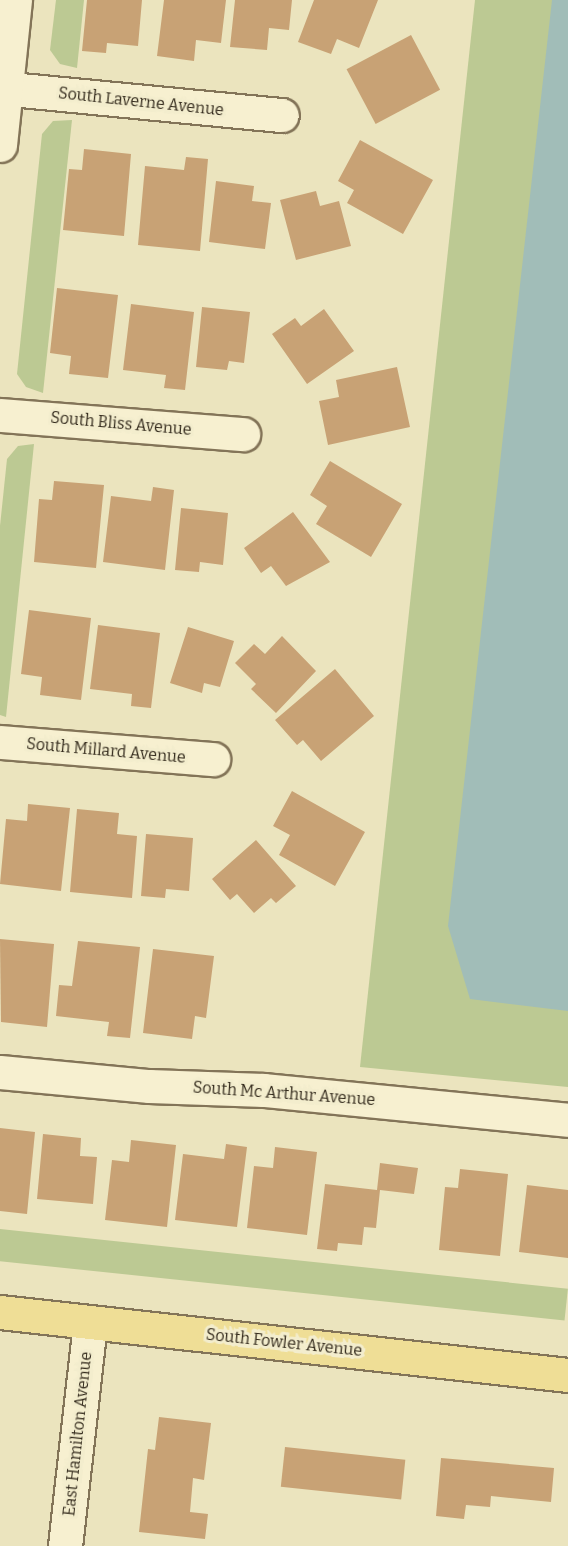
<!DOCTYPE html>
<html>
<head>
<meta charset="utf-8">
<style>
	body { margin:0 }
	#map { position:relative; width:568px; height:1546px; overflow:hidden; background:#ebe4be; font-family:Bitter,serif }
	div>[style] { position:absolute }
	.green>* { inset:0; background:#bcc993; transform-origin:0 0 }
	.water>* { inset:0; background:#a1bdb8 }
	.building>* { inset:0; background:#c8a275; transform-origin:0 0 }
	.roads { filter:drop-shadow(2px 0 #837458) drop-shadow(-2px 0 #837458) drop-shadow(0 2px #837458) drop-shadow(0 -2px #837458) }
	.minor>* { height:33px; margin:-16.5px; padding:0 16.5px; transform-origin:16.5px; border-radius:16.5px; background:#f7f0d0 }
	.major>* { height:33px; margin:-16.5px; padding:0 16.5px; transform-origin:16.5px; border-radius:16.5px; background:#efde96 }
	span { translate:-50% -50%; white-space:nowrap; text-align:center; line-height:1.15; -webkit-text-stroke:6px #f3edcd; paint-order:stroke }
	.street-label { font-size:16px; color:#332a1c }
</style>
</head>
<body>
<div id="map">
	<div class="green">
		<div style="clip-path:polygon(56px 0,84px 0,77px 68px,60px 64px,50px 50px)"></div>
		<div style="clip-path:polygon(475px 0,568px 0,568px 1087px,360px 1067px)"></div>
		<div style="clip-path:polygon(72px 120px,43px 393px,26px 387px,17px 374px,42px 134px,53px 121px)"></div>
		<div style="clip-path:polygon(34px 444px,6px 717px,0 715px,0 526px,7px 459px,18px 446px)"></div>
		<div style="left:0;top:1229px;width:571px;height:32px;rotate:6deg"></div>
	</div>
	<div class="water">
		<div style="clip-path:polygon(552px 0,568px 0,568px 1011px,470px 999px,448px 926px)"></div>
	</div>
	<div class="building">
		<div style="clip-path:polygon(87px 0,142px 0,138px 46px,107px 43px,106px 53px,82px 51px)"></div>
		<div style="clip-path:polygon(164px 0,226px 0,221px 43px,196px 40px,194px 61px,157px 56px)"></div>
		<div style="clip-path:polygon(235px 0,292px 0,289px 30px,269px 28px,267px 50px,230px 47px)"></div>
		<div style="clip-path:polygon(314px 0,378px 0,359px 48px,337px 39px,331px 54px,298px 42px)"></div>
		<div style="left:411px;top:35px;width:62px;height:73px;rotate:62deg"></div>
		<div style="clip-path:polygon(360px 140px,433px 180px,403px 234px,347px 203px,354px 190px,338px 181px)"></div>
		<div style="clip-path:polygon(84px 149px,131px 154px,124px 236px,63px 230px,69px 169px,82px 170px)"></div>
		<div style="clip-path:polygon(186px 157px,208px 159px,200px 251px,138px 245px,145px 166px,184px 170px)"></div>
		<div style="clip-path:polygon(216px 181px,254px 186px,252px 201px,271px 203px,265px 249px,209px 242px)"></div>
		<div style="clip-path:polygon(316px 191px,320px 206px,339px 201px,351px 246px,296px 260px,280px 200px)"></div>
		<div style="clip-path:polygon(57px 288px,118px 295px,108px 378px,69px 374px,71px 356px,50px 353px)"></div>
		<div style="clip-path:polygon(131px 304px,194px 312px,185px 390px,164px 388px,166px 375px,123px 370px)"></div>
		<div style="clip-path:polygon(202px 307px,250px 312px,244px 363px,229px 361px,227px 370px,196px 367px)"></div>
		<div style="clip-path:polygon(324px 309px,354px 351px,307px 384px,272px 334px,295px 318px,301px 326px)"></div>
		<div style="clip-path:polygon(397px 367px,410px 427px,328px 445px,319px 401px,339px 397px,336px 380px)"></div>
		<div style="clip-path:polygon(330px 461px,402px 504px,371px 557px,316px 524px,327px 506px,310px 495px)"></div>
		<div style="clip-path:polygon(54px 481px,104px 485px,96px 568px,34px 562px,39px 499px,52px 500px)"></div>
		<div style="clip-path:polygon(153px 487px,174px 490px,165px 570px,103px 562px,111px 496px,151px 501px)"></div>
		<div style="clip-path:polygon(181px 508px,228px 513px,223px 565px,200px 562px,199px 572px,175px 570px)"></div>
		<div style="clip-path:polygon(293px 512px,330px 562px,286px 586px,271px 566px,261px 573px,244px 548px)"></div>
		<div style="clip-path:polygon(29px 610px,91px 618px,81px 700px,40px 695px,42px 677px,21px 674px)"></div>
		<div style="clip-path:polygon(98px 625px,160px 633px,151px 708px,131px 706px,132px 694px,90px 689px)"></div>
		<div style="clip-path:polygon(188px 627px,234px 641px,220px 687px,204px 683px,202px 693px,170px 683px)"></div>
		<div style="clip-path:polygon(282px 636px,316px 671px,276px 713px,251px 689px,256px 684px,235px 663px,254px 644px,265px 654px)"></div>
		<div style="clip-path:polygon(335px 669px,374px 716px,321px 761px,303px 740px,297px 745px,275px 720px)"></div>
		<div style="clip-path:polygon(292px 791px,365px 832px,335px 886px,279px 855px,290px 835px,273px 826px)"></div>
		<div style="clip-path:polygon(28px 804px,70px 808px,61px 891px,0 884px,6px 819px,27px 821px)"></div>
		<div style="clip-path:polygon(77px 809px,119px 813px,117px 834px,137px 836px,132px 898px,70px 892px)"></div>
		<div style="clip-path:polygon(146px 834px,193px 838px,189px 891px,166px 889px,165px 898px,141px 896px)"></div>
		<div style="clip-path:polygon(256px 840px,296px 886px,276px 903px,271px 898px,254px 913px,237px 894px,230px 900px,212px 879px)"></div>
		<div style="clip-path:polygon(0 939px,54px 944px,47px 1027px,1px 1022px)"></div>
		<div style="clip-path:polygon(78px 941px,140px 947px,130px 1038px,107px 1036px,109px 1022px,56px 1016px,59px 985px,72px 986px)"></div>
		<div style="clip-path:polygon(153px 949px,214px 956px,206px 1018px,195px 1016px,192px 1039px,143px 1033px)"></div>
		<div style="clip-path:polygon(0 1128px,35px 1132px,27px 1214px,0 1211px)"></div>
		<div style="clip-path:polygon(43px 1134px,81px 1138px,80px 1156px,97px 1157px,93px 1204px,37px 1199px)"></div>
		<div style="clip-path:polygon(131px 1140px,176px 1145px,167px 1227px,105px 1220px,112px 1160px,129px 1162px)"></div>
		<div style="clip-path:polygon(226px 1144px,247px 1147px,237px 1227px,175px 1220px,183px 1154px,224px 1159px)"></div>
		<div style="clip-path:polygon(275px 1147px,317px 1152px,307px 1235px,247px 1228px,254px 1166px,273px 1168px)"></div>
		<div style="clip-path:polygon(380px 1163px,418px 1168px,414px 1194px,380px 1190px,376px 1228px,364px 1227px,362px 1245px,338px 1243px,337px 1251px,317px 1249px,325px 1184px,377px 1190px)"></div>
		<div style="clip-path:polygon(460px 1169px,508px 1174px,500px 1256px,439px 1250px,445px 1187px,458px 1188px)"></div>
		<div style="clip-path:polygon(527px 1185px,568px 1190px,568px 1258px,519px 1252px)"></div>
		<div style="clip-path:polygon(159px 1417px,211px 1423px,204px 1480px,193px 1478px,190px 1512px,208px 1514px,205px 1539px,139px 1532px,148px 1449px,155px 1450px)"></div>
		<div style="left:285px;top:1447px;width:121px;height:40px;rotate:6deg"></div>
		<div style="clip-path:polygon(441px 1458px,554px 1468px,551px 1502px,491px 1496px,490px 1507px,466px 1505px,464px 1519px,436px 1516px)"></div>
	</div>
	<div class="roads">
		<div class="minor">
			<div style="left:0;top:88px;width:283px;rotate:5.5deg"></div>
			<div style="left:0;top:145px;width:146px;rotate:-84.1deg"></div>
			<div style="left:0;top:415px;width:244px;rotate:4.5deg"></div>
			<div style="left:0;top:742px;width:214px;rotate:4.6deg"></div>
			<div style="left:0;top:1072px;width:150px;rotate:5.4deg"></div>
			<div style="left:149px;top:1086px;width:115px;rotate:2deg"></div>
			<div style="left:264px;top:1090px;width:305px;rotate:5.6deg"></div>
			<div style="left:65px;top:1546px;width:225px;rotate:-83.6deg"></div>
		</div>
		<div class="major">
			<div style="left:0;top:1312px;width:571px;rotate:6.33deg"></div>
		</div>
	</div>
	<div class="street-label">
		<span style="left:141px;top:102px;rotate:6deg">South Laverne Avenue</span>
		<span style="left:121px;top:424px;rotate:5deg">South Bliss Avenue</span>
		<span style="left:106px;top:751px;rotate:5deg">South Millard Avenue</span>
		<span style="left:284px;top:1094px;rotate:4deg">South Mc Arthur Avenue</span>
		<span style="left:284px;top:1343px;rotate:6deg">South Fowler Avenue</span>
		<span style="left:78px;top:1434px;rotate:-84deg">East Hamilton Avenue</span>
	</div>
</div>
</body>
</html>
